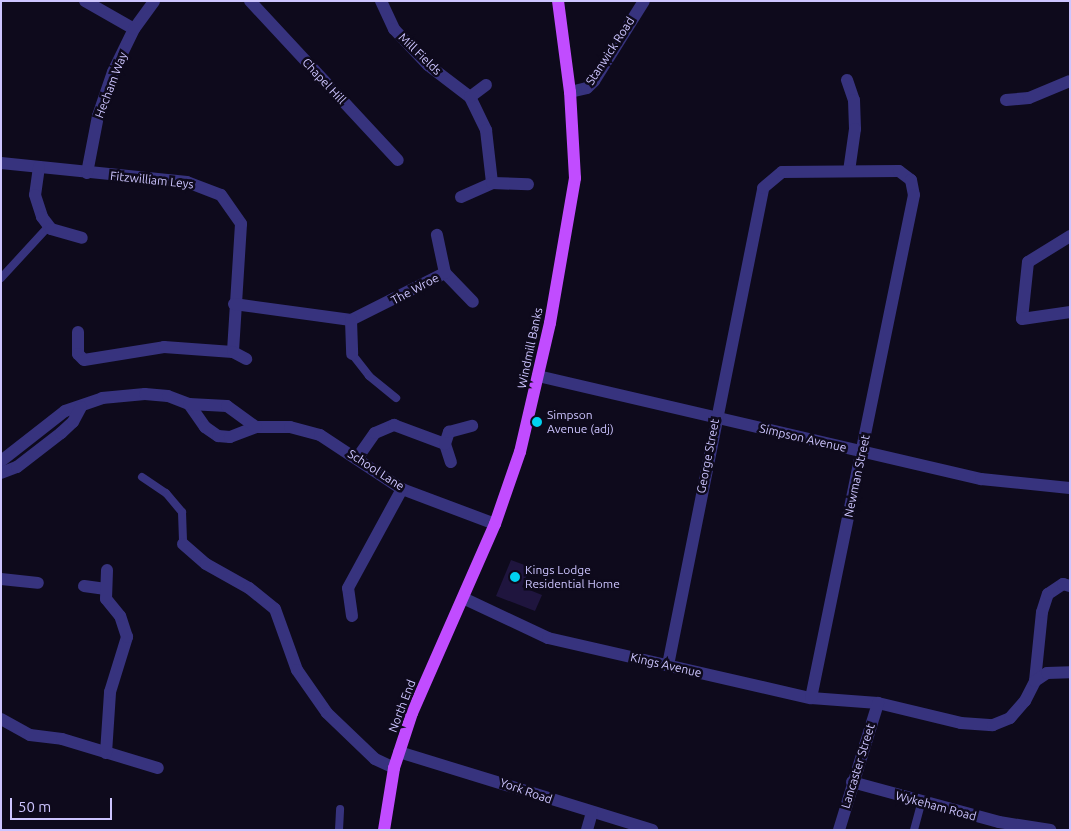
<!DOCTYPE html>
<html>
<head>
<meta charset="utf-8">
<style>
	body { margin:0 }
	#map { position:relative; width:1071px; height:831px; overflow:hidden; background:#0e0a1c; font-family:Ubuntu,sans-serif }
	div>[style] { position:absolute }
	.building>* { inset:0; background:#1f153e }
	.lane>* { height:8px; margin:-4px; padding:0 4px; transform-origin:4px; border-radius:4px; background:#37337e }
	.street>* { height:12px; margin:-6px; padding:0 6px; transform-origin:6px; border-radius:6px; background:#37337e }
	.primary>* { height:12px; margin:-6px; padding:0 6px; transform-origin:6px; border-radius:6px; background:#c14cff }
	.dots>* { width:14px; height:14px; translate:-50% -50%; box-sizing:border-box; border:2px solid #0e0a1c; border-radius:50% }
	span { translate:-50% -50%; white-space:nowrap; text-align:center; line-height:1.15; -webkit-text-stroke:5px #0e0a1c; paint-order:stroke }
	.street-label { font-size:12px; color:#cdc5ff }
	.poi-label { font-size:12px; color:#cdc5ff }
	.left { translate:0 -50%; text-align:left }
	.frame { position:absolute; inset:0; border:2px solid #cdc5ff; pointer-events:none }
	.scale { position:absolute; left:10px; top:798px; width:102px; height:22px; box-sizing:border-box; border:2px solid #cdc5ff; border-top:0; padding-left:6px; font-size:15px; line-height:18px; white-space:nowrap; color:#cdc5ff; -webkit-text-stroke:4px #0e0a1c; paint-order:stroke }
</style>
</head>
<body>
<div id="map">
	<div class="building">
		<div style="clip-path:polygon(511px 560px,530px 567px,522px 587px,542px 595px,535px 611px,496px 596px)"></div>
	</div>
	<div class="lane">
		<div style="left:1px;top:278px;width:71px;rotate:-47.3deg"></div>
		<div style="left:352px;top:354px;width:28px;rotate:52deg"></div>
		<div style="left:369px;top:376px;width:35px;rotate:39deg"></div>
		<div style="left:142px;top:477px;width:29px;rotate:34deg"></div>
		<div style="left:166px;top:493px;width:25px;rotate:50deg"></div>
		<div style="left:182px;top:512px;width:32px;rotate:88deg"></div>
		<div style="left:339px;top:830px;width:21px;rotate:-87deg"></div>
		<div style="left:914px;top:830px;width:28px;rotate:-75deg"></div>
	</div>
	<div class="street">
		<div style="left:85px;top:1px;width:56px;rotate:29.7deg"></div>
		<div style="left:250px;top:1px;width:217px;rotate:47.1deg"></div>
		<div style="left:381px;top:1px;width:31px;rotate:65deg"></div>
		<div style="left:394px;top:29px;width:50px;rotate:46.6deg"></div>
		<div style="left:428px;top:65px;width:53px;rotate:37.3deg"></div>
		<div style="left:470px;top:97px;width:37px;rotate:64deg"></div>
		<div style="left:486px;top:130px;width:53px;rotate:83.5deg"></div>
		<div style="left:847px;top:80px;width:21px;rotate:71deg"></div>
		<div style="left:854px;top:100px;width:29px;rotate:88deg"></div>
		<div style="left:855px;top:129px;width:42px;rotate:98.1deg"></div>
		<div style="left:570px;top:92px;width:17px;rotate:-13deg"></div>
		<div style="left:587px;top:88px;width:10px;rotate:-45deg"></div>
		<div style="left:594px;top:81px;width:94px;rotate:-58deg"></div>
		<div style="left:470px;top:97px;width:20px;rotate:-37deg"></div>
		<div style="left:1006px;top:100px;width:23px;rotate:-5deg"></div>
		<div style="left:1029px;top:98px;width:44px;rotate:-22.5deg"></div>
		<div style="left:1px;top:163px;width:187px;rotate:5.8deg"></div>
		<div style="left:187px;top:182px;width:36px;rotate:21deg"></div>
		<div style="left:221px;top:195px;width:35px;rotate:55deg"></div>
		<div style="left:241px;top:224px;width:128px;rotate:93.6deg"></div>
		<div style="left:39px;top:167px;width:28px;rotate:98deg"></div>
		<div style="left:35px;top:195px;width:23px;rotate:72deg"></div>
		<div style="left:42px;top:217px;width:15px;rotate:53deg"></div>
		<div style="left:51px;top:229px;width:32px;rotate:16deg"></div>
		<div style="left:87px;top:173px;width:58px;rotate:-79.1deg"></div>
		<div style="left:98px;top:116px;width:46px;rotate:-71.2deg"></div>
		<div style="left:113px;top:72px;width:48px;rotate:-64deg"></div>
		<div style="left:134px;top:29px;width:34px;rotate:-54deg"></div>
		<div style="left:461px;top:197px;width:34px;rotate:-24deg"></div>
		<div style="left:492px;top:183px;width:36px;rotate:2deg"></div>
		<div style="left:1070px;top:236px;width:49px;rotate:148.2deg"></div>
		<div style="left:1028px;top:262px;width:57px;rotate:96deg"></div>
		<div style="left:1022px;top:319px;width:49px;rotate:-8.3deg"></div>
		<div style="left:445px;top:273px;width:40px;rotate:46deg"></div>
		<div style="left:234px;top:304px;width:118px;rotate:7.8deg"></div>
		<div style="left:351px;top:320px;width:105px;rotate:-26.6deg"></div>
		<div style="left:445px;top:273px;width:39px;rotate:-102deg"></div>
		<div style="left:351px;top:320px;width:34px;rotate:88deg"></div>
		<div style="left:78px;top:332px;width:22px;rotate:90deg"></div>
		<div style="left:78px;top:354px;width:8px;rotate:45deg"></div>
		<div style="left:84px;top:360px;width:81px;rotate:-9.2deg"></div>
		<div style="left:164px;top:347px;width:69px;rotate:4.1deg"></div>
		<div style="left:233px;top:352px;width:15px;rotate:28deg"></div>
		<div style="left:538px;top:376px;width:455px;rotate:13.1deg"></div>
		<div style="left:981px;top:479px;width:89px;rotate:5.8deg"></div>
		<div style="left:189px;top:404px;width:28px;rotate:55deg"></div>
		<div style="left:205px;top:427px;width:16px;rotate:35deg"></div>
		<div style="left:218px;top:436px;width:12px;rotate:5deg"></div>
		<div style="left:230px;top:437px;width:28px;rotate:-21deg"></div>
		<div style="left:256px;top:427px;width:34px"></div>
		<div style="left:290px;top:427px;width:31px;rotate:15deg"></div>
		<div style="left:320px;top:435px;width:98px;rotate:33.4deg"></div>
		<div style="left:402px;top:489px;width:99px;rotate:20.6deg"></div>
		<div style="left:445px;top:444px;width:19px;rotate:72deg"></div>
		<div style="left:358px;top:457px;width:29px;rotate:-55deg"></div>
		<div style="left:375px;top:433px;width:21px;rotate:-23deg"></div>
		<div style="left:394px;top:425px;width:54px;rotate:20.4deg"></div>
		<div style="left:445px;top:444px;width:13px;rotate:-72deg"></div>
		<div style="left:449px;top:432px;width:24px;rotate:-15deg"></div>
		<div style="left:1px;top:461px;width:81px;rotate:-38deg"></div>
		<div style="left:65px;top:411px;width:39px;rotate:-19deg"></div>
		<div style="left:102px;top:398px;width:43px;rotate:-5.3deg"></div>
		<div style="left:145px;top:394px;width:23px;rotate:5deg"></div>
		<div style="left:168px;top:396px;width:22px;rotate:21deg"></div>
		<div style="left:189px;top:404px;width:38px;rotate:3deg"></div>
		<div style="left:227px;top:406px;width:36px;rotate:36deg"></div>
		<div style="left:1px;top:473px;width:17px;rotate:-21deg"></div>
		<div style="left:17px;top:467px;width:56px;rotate:-37.7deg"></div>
		<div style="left:61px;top:433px;width:16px;rotate:-43deg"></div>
		<div style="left:73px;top:422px;width:17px;rotate:-62deg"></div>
		<div style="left:183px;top:544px;width:30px;rotate:41deg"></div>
		<div style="left:206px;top:564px;width:49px;rotate:29.2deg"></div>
		<div style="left:249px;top:588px;width:33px;rotate:39deg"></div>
		<div style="left:275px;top:609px;width:65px;rotate:70.2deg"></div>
		<div style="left:297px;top:670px;width:52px;rotate:55.1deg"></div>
		<div style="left:327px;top:713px;width:66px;rotate:43.8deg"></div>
		<div style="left:375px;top:759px;width:21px;rotate:25deg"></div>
		<div style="left:1px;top:579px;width:37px;rotate:6deg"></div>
		<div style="left:84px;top:586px;width:22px;rotate:8deg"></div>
		<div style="left:463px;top:598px;width:94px;rotate:25.2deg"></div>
		<div style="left:548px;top:638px;width:270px;rotate:12.9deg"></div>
		<div style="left:811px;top:698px;width:67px;rotate:4.3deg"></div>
		<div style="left:878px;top:703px;width:85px;rotate:13.5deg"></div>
		<div style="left:961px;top:723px;width:32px;rotate:4deg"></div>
		<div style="left:993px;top:725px;width:18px;rotate:-22deg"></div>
		<div style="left:1010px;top:718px;width:23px;rotate:-49deg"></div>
		<div style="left:1025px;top:701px;width:22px;rotate:-63deg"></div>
		<div style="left:1035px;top:681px;width:69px;rotate:-84.2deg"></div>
		<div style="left:1042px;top:612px;width:19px;rotate:-72deg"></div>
		<div style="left:1048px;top:594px;width:18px;rotate:-34deg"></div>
		<div style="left:1063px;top:584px;width:7px;rotate:16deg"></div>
		<div style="left:352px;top:616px;width:28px;rotate:-98deg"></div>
		<div style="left:348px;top:588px;width:113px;rotate:-61.4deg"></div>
		<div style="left:668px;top:665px;width:486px;rotate:-78.7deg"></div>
		<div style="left:763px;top:188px;width:25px;rotate:-40deg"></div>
		<div style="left:782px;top:172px;width:117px;rotate:-0.5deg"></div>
		<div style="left:899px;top:171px;width:15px;rotate:37deg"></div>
		<div style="left:911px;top:180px;width:15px;rotate:79deg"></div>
		<div style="left:914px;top:195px;width:513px;rotate:101.57deg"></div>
		<div style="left:1035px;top:681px;width:14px;rotate:-34deg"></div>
		<div style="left:1047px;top:673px;width:23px;rotate:-2deg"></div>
		<div style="left:1px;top:719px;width:33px;rotate:29deg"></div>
		<div style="left:30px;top:735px;width:32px;rotate:7deg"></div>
		<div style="left:62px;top:739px;width:100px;rotate:16.8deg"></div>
		<div style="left:399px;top:752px;width:265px;rotate:17.1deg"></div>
		<div style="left:106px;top:753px;width:61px;rotate:-86.2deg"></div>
		<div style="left:110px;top:692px;width:58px;rotate:-72.8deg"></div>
		<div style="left:127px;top:637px;width:22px;rotate:-108deg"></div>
		<div style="left:120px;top:616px;width:22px;rotate:-129deg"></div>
		<div style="left:106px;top:599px;width:29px;rotate:-88deg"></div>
		<div style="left:852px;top:782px;width:152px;rotate:15.2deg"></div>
		<div style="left:999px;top:822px;width:52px;rotate:8.9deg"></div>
		<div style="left:587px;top:830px;width:18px;rotate:-74deg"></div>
		<div style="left:839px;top:830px;width:133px;rotate:-72.9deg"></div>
	</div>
	<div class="primary">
		<div style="left:384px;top:830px;width:63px;rotate:-80.8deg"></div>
		<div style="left:394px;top:768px;width:58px;rotate:-71.9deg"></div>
		<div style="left:412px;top:713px;width:206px;rotate:-66.3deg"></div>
		<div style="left:495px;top:524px;width:76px;rotate:-70.9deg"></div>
		<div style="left:520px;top:452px;width:132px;rotate:-76.9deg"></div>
		<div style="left:550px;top:323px;width:147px;rotate:-80.2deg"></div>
		<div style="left:575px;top:178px;width:86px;rotate:-93.3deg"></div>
		<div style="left:570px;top:92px;width:92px;rotate:-97.5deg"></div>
	</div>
	<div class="dots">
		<div style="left:537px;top:422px;background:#00d2f0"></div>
		<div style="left:515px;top:577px;background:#00d2f0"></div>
	</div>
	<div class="street-label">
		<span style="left:610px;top:51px;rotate:-57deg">Stanwick Road</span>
		<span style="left:420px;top:54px;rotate:44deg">Mill Fields</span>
		<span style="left:324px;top:81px;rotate:47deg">Chapel Hill</span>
		<span style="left:111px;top:85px;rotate:-69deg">Hecham Way</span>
		<span style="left:152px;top:180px;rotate:6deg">Fitzwilliam Leys</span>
		<span style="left:415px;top:289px;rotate:-28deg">The Wroe</span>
		<span style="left:530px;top:348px;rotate:-78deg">Windmill Banks</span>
		<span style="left:803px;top:438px;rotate:13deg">Simpson Avenue</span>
		<span style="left:708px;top:456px;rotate:-79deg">George Street</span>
		<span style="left:376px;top:470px;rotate:33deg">School Lane</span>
		<span style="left:857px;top:476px;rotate:-78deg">Newman Street</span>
		<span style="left:666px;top:665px;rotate:13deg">Kings Avenue</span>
		<span style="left:402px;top:706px;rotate:-69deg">North End</span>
		<span style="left:858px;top:766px;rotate:-73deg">Lancaster Street</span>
		<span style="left:526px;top:791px;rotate:19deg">York Road</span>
		<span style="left:936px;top:806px;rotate:15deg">Wykeham Road</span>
	</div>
	<div class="poi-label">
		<span class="left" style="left:547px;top:422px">Simpson<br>Avenue (adj)</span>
		<span class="left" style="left:525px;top:577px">Kings Lodge<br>Residential Home</span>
	</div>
	<div class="frame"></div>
	<div class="scale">50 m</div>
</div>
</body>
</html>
